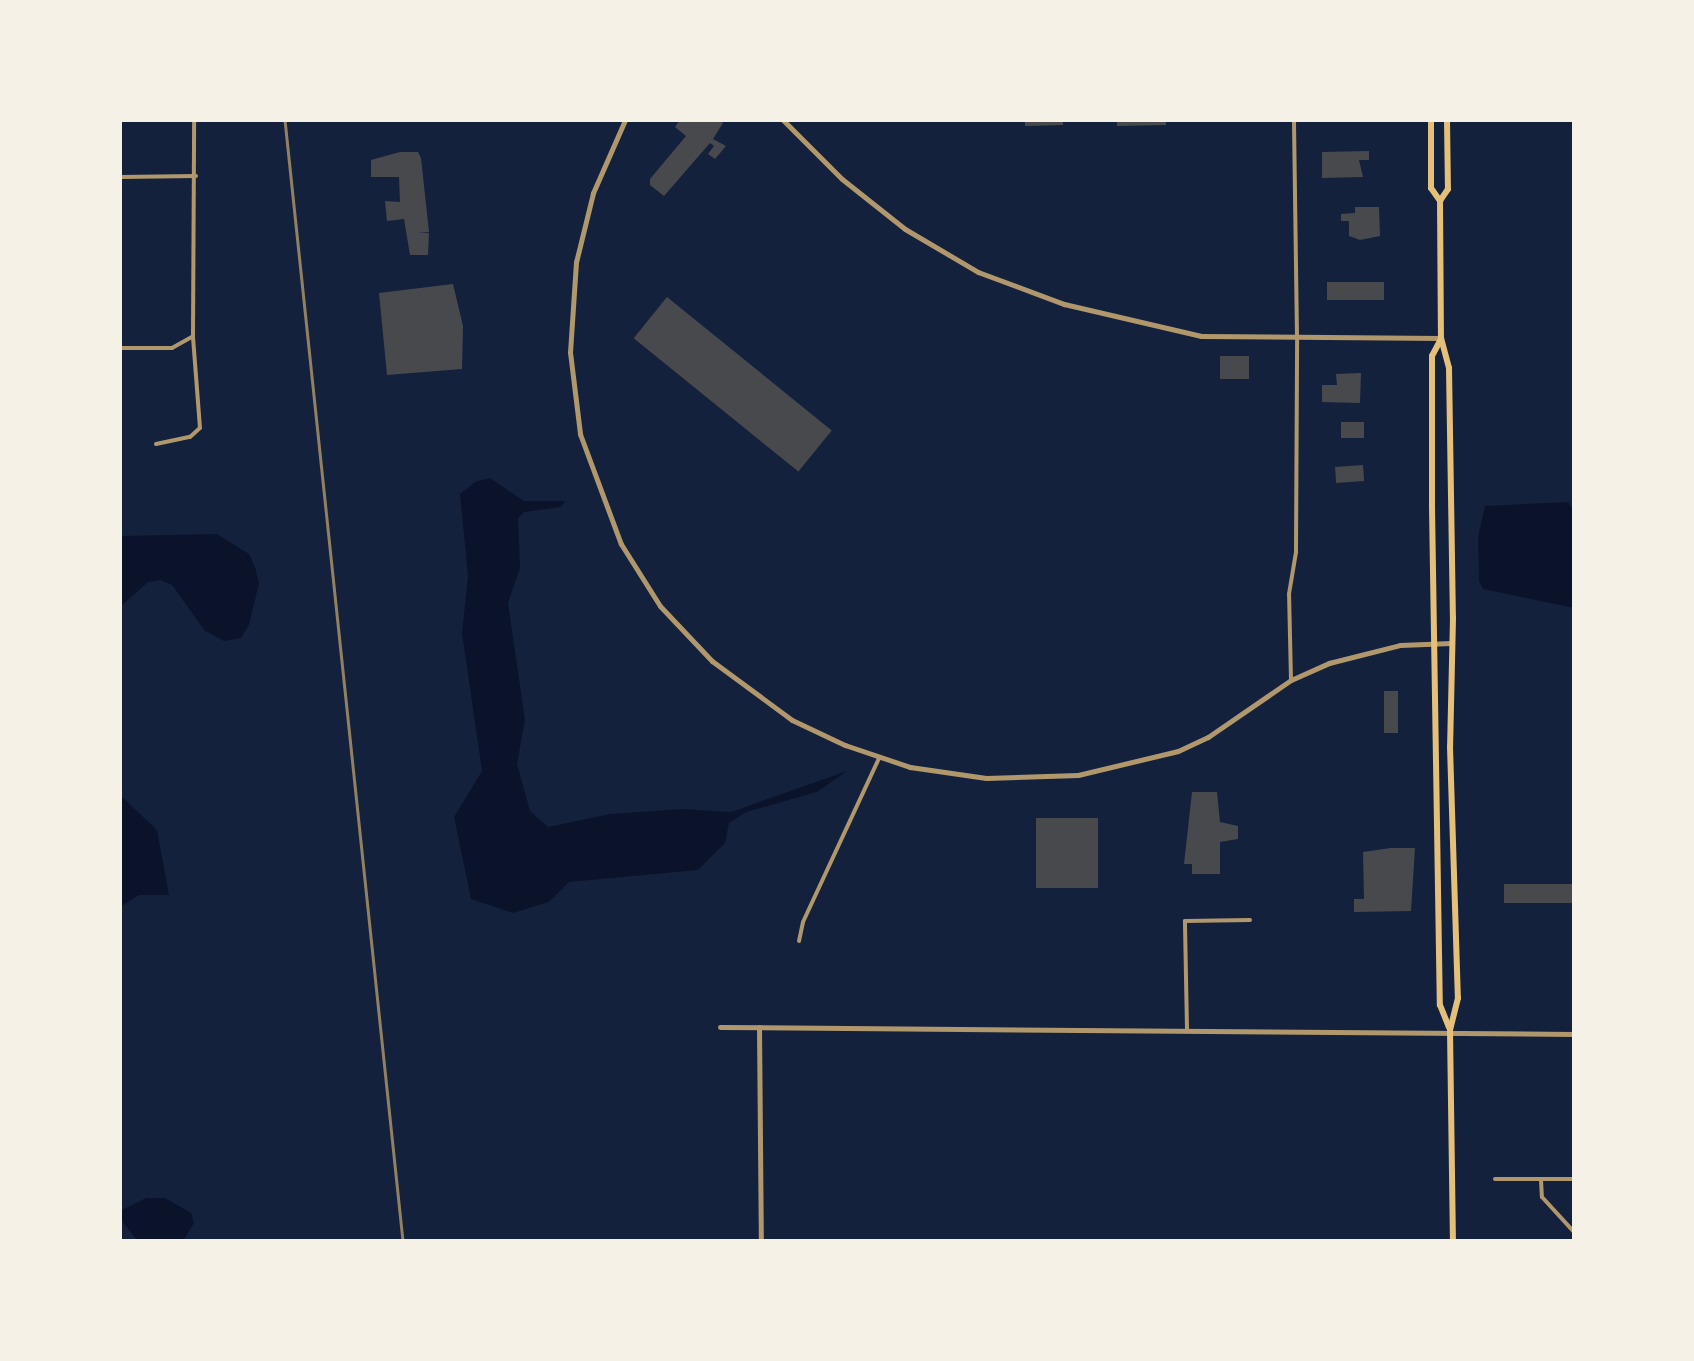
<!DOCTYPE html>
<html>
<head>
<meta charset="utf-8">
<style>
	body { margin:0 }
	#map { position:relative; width:1694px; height:1361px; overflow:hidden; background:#14213d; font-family:"Golos Text",sans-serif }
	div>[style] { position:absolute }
	.water>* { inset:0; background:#0b132b }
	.building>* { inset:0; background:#48494c; transform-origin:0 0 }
	.minor>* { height:4px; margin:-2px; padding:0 2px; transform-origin:2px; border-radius:2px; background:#b1986c }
	.tertiary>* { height:5px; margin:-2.5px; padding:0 2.5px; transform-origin:2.5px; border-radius:2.5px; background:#b1986c }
	.primary>* { height:6px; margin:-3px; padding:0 3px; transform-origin:3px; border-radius:3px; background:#e5c07b }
	.rail>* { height:2.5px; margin:-1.25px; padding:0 1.25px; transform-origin:1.25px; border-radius:1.25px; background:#918062 }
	span { translate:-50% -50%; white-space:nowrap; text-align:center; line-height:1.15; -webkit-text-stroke:8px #f6f1e7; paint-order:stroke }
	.frame { position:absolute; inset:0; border:122px solid #f6f1e7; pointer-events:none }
</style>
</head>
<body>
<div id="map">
	<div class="water">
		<div style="clip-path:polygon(490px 478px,524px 501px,565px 501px,561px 507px,524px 512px,518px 518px,520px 568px,508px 603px,525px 720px,517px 764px,530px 811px,548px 827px,610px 814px,682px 809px,731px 812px,847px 771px,817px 792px,746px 812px,729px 823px,725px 843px,698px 870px,569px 882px,549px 902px,513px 913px,471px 899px,454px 817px,482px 771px,462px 633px,468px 576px,460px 494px,475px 482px)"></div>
		<div style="clip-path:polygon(1568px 502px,1572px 508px,1574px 608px,1483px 589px,1479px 581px,1478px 537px,1485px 506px)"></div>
		<div style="clip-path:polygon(217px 534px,249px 554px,255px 567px,259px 583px,249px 625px,241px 638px,224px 641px,205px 631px,172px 585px,160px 580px,148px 582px,120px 607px,120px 536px)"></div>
		<div style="clip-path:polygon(120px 795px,157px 830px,169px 895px,139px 895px,120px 907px)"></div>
		<div style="clip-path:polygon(146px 1198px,165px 1198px,191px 1213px,194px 1223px,183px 1241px,138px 1241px,120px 1219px,120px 1211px)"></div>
	</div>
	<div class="building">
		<div style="clip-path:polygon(680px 120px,719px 120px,723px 123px,713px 139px,726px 146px,715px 159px,708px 154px,714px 146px,710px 143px,664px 196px,650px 185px,650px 179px,686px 136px,675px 127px)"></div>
		<div style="clip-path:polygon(1025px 120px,1063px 120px,1063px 125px,1025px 126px)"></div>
		<div style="clip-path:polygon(1117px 120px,1166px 120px,1166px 125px,1117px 126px)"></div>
		<div style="clip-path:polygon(1369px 151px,1369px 160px,1359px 160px,1363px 177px,1322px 178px,1322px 152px)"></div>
		<div style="clip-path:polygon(400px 152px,418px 152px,421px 158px,429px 232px,418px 233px,429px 233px,428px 255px,410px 255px,404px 219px,387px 221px,385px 201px,400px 202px,399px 177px,371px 177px,371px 160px)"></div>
		<div style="clip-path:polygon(1355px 207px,1379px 207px,1380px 236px,1360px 240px,1349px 236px,1349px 221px,1341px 221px,1341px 214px,1355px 213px)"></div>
		<div style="left:1384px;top:282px;width:18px;height:57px;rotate:90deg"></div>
		<div style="clip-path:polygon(453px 284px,463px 326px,462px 369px,387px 375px,379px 293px)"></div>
		<div style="left:667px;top:297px;width:212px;height:53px;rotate:39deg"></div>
		<div style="left:1220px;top:356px;width:29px;height:23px"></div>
		<div style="clip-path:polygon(1361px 373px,1360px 403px,1322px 402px,1322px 385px,1337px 385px,1336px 374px)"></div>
		<div style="left:1341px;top:422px;width:23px;height:16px"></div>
		<div style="left:1363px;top:465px;width:16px;height:28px;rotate:86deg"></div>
		<div style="left:1384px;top:691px;width:14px;height:42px"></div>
		<div style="clip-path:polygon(1192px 792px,1217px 792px,1220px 822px,1238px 826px,1238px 839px,1220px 842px,1220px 874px,1192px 874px,1192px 864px,1184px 864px)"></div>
		<div style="left:1098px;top:818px;width:70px;height:62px;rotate:90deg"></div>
		<div style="clip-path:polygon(1391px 848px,1415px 848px,1411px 911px,1354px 912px,1354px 899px,1364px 899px,1363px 852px)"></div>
		<div style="left:1574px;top:884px;width:19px;height:70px;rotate:90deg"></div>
	</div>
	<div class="minor">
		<div style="left:120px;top:177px;width:76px;rotate:-0.8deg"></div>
		<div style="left:120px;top:348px;width:52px"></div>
		<div style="left:172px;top:348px;width:23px;rotate:-29deg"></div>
		<div style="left:156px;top:444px;width:35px;rotate:-12deg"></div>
		<div style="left:190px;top:437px;width:13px;rotate:-42deg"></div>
		<div style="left:200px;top:428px;width:92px;rotate:-94.4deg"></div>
		<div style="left:193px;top:336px;width:216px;rotate:-89.7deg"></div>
		<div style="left:1291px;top:680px;width:86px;rotate:-91.3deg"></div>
		<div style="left:1289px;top:594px;width:43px;rotate:-80.5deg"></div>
		<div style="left:1296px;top:552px;width:215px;rotate:-89.7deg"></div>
		<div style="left:1297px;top:337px;width:217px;rotate:-90.8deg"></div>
		<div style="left:799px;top:941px;width:19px;rotate:-78deg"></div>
		<div style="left:803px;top:922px;width:181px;rotate:-65.1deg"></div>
		<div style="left:1187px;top:1029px;width:108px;rotate:-91.1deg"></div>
		<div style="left:1185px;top:921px;width:65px;rotate:-0.9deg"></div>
		<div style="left:1495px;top:1179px;width:79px"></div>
		<div style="left:1541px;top:1180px;width:17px;rotate:87deg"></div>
		<div style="left:1542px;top:1197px;width:47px;rotate:47.6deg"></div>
	</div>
	<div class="tertiary">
		<div style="left:625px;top:120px;width:80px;rotate:113.7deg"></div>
		<div style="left:593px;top:193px;width:71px;rotate:103.8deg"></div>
		<div style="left:576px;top:262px;width:90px;rotate:93.8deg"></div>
		<div style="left:570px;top:352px;width:83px;rotate:83deg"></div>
		<div style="left:580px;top:434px;width:117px;rotate:69.6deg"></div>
		<div style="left:621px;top:544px;width:73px;rotate:57.8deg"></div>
		<div style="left:660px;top:606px;width:76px;rotate:46.6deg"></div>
		<div style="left:712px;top:661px;width:99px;rotate:36.4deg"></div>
		<div style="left:792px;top:720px;width:59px;rotate:25.3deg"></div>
		<div style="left:845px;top:745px;width:69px;rotate:18.7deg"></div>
		<div style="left:910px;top:767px;width:77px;rotate:8.2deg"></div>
		<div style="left:986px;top:778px;width:92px;rotate:-1.9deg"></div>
		<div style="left:1078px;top:775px;width:103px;rotate:-13.5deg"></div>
		<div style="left:1178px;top:751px;width:33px;rotate:-25deg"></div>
		<div style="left:1208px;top:737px;width:101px;rotate:-34.5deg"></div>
		<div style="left:1291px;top:680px;width:42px;rotate:-24.1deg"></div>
		<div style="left:1329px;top:663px;width:73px;rotate:-14.2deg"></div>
		<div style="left:1400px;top:645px;width:51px;rotate:-2.2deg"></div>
		<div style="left:783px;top:120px;width:83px;rotate:45deg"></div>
		<div style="left:842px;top:179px;width:80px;rotate:38.4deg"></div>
		<div style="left:905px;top:229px;width:85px;rotate:30.5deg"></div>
		<div style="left:978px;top:272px;width:92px;rotate:20.4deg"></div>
		<div style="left:1064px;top:304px;width:141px;rotate:13.1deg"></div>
		<div style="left:1201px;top:336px;width:240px;rotate:0.5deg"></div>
		<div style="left:720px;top:1027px;width:854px;rotate:0.47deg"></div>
		<div style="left:759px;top:1027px;width:214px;rotate:89.5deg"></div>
	</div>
	<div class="primary">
		<div style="left:1431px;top:120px;width:68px;rotate:90deg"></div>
		<div style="left:1431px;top:188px;width:16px;rotate:55deg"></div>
		<div style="left:1447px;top:120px;width:69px;rotate:89.2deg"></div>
		<div style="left:1448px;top:189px;width:14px;rotate:124deg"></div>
		<div style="left:1440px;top:201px;width:137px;rotate:89.6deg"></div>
		<div style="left:1441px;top:338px;width:31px;rotate:75deg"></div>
		<div style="left:1449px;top:368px;width:250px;rotate:89.1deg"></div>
		<div style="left:1453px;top:618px;width:129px;rotate:91.3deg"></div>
		<div style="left:1450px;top:747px;width:251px;rotate:88.2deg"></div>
		<div style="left:1458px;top:998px;width:33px;rotate:104deg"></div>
		<div style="left:1450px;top:1030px;width:211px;rotate:89.2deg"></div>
		<div style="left:1441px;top:339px;width:19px;rotate:118deg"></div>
		<div style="left:1432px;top:356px;width:151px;rotate:90deg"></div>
		<div style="left:1432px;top:507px;width:498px;rotate:89.1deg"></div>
		<div style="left:1440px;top:1005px;width:24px;rotate:68deg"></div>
	</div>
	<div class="rail">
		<div style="left:285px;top:120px;width:1127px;rotate:83.99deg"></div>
	</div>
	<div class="frame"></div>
</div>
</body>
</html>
